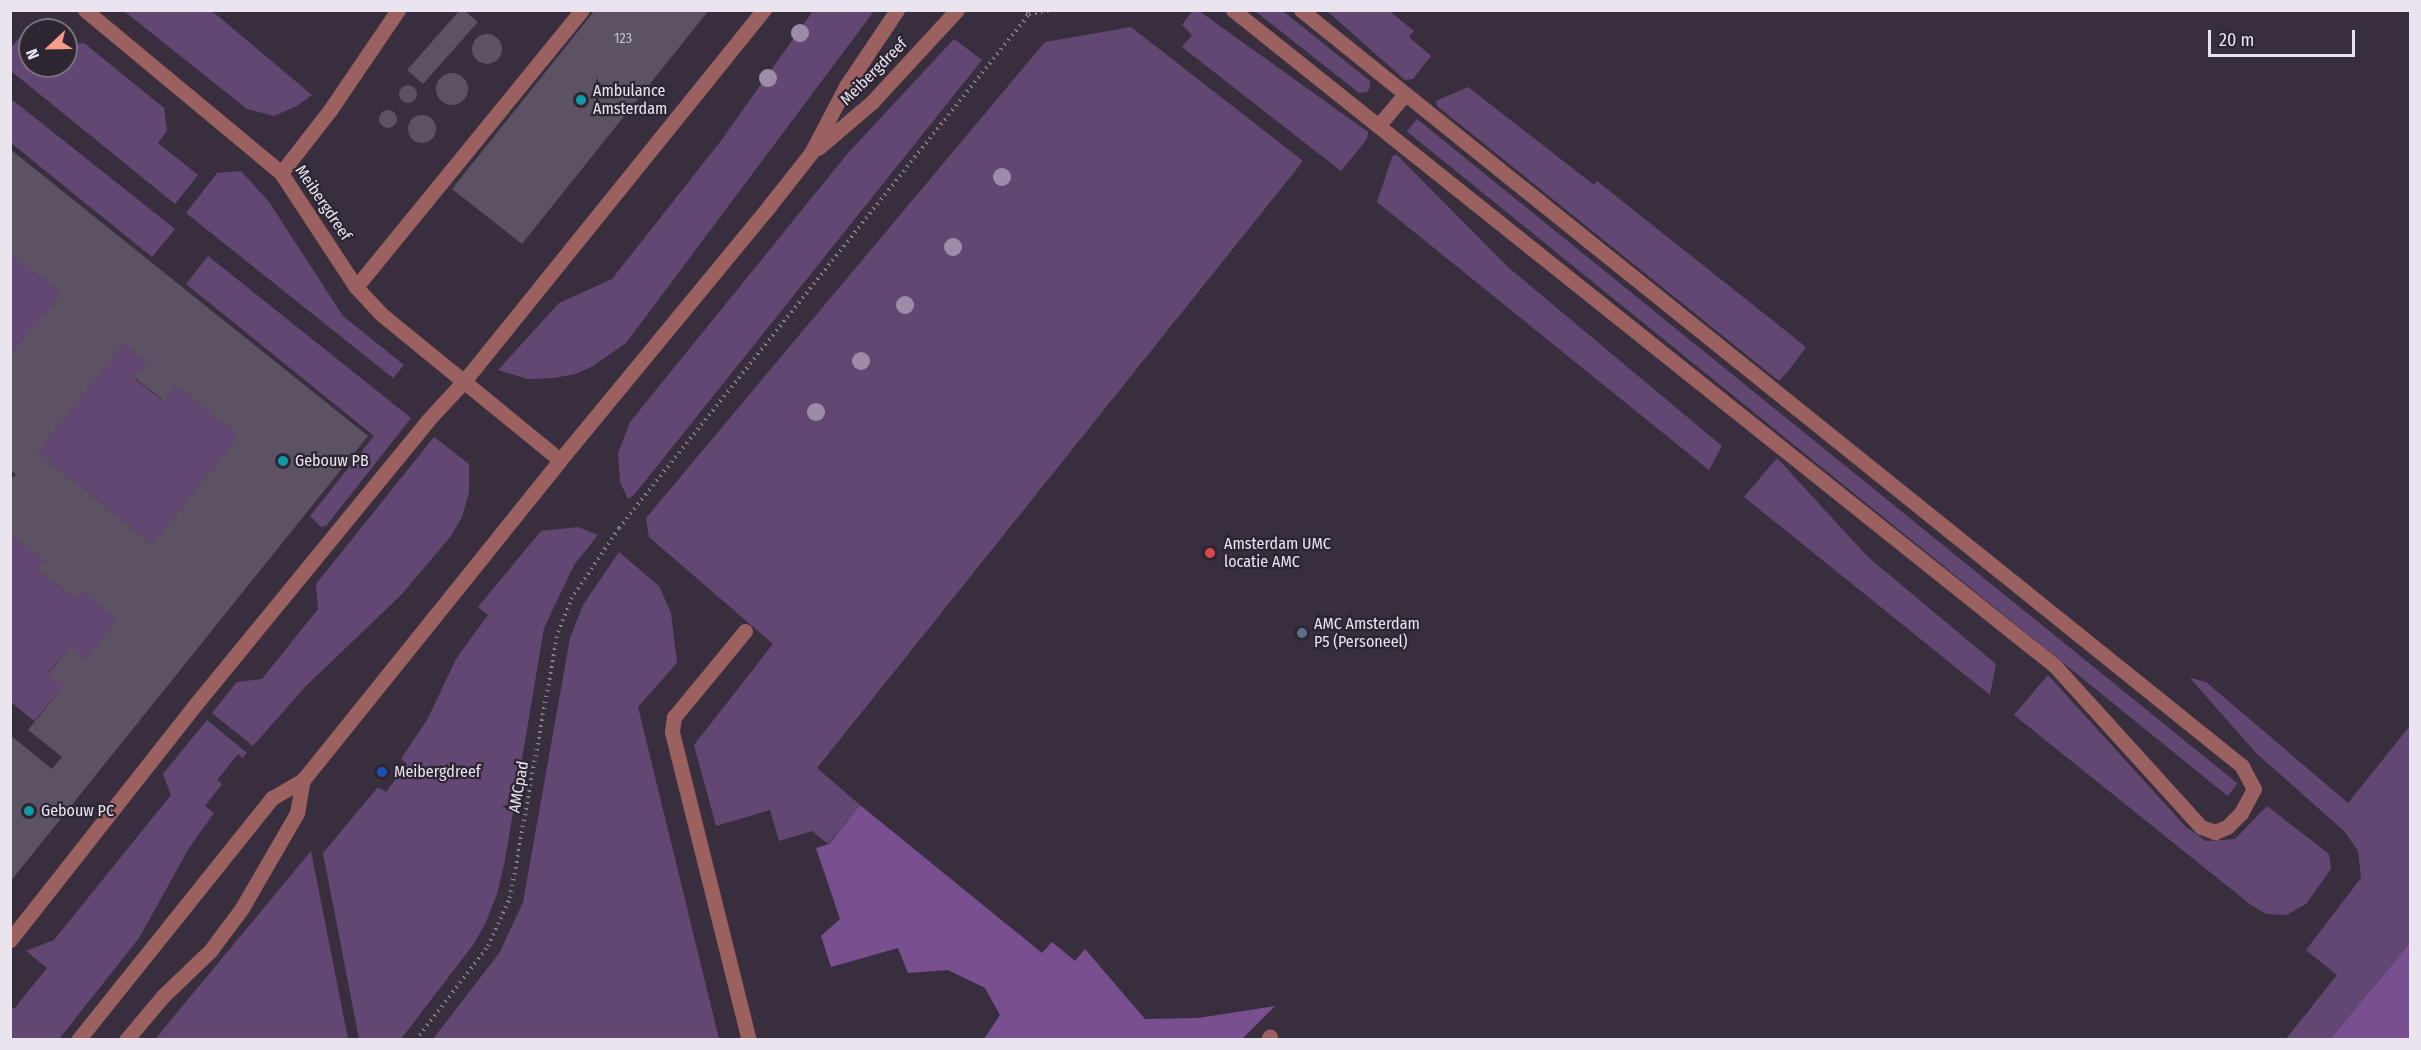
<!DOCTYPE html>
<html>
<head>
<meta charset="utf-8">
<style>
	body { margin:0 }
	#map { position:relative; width:2421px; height:1050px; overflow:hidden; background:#382e3e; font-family:"Fira Sans Condensed",sans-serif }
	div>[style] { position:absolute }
	.green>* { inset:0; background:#634773; transform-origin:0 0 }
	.forest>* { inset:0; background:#78508f }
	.building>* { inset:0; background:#5c5263 }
	.round { border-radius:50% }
	.path>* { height:4px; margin-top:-2px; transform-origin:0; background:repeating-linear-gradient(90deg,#89818e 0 1.5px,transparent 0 6px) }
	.minor>* { height:15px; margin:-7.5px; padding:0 7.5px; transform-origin:7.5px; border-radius:7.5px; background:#9a6160 }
	.trees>* { width:18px; height:18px; margin:-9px; border-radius:50%; background:#9d8ca8 }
	.dots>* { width:16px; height:16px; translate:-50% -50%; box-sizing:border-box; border:3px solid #2e2533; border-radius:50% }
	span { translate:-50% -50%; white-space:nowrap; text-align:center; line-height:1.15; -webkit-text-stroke:4.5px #2e2533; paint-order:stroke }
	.number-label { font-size:14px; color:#c6c0cb }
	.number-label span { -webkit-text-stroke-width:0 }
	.street-label { font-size:16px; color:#eae4ee }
	.poi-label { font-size:16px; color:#eae4ee }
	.left { translate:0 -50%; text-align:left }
	.frame { position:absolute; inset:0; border:12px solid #eae4ee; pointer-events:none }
	.north { position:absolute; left:18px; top:18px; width:60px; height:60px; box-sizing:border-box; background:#2e2533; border:2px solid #79717e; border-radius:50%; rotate:248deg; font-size:16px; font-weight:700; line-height:24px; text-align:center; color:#eae4ee }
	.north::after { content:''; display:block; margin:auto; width:21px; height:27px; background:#f49e86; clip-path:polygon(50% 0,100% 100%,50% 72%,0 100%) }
	.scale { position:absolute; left:2208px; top:30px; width:147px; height:27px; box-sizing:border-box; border:3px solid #eae4ee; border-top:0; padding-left:8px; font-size:18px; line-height:21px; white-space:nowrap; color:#eae4ee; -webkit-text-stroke:4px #2e2533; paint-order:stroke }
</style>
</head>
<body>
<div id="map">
	<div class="green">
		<div style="clip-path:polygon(1193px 10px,1199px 11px,1368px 132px,1367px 139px,1341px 171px,1182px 47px,1192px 35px,1182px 25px)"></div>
		<div style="clip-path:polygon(124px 11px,212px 11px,312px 95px,297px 106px,274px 116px,247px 109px)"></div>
		<div style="clip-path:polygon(813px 11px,874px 11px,626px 343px,593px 366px,575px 374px,554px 378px,527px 379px,498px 370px,559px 303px,612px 279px,720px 142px)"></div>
		<div style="clip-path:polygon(1255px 11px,1283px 11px,1370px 81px,1370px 88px,1367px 92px,1359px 93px)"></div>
		<div style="clip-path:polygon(1327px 11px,1389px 11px,1414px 31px,1409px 37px,1431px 56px,1413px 79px,1405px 80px)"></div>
		<div style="clip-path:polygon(1131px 27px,1303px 161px,817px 768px,860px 805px,828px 844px,812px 831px,779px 841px,770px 810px,716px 826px,694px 745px,773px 644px,649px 537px,646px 518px,1045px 42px)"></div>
		<div style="clip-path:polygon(22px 34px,30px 41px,30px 66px,66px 66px,66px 45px,84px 43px,164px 108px,167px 131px,158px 143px,198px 175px,175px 204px,11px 71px,11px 48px)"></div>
		<div style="clip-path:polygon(954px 39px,982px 60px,634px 495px,628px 499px,620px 482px,618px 453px,630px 422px,848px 153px)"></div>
		<div style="clip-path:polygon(1468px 87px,1594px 185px,1597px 181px,1806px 347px,1789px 370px,1779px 381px,1437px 106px,1436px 101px)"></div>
		<div style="clip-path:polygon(10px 98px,175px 229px,152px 257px,11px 143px)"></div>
		<div style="left:1417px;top:119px;width:1056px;height:16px;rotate:39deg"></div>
		<div style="clip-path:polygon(1396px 154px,1509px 268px,1722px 446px,1709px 470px,1377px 202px,1392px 157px)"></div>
		<div style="clip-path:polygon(241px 171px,269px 202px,343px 316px,404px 365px,393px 378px,186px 213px,217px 173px)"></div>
		<div style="clip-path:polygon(11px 253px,61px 293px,11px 356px)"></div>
		<div style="clip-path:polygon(208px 256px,411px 418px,326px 526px,321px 527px,310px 516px,374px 436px,186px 284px)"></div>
		<div style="clip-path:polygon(124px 344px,146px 362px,134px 378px,163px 401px,176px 386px,238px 436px,152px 544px,38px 452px)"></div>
		<div style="clip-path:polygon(434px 437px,469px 464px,469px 493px,462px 517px,451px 536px,402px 594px,306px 686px,253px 746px,212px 713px,237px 682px,262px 679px,318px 609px,316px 584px)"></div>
		<div style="clip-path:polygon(1777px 458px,1868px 557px,1996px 664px,1990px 695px,1744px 497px)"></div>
		<div style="clip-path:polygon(578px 527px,598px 535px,574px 565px,544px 628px,505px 860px,497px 894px,485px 924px,473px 945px,401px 1039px,359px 1039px,323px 853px,378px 787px,386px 792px,407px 764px,401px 759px,427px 720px,456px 659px,488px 615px,478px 607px,541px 531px)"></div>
		<div style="clip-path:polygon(10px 534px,44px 561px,38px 570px,75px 599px,82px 591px,117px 620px,85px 659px,70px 647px,48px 673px,63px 686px,34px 721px,11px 702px)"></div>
		<div style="clip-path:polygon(619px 552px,659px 586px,671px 613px,677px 663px,638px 707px,719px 1039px,433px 1039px,500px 952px,523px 902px,570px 638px,583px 605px)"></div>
		<div style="clip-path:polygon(2048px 675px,2186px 827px,2206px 841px,2235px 839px,2267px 806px,2329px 854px,2331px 869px,2306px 904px,2286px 915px,2266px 914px,2251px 905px,2014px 715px)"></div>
		<div style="clip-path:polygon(2190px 678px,2206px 682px,2348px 803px,2410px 726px,2410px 943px,2330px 1039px,2286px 1039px,2337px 975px,2306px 950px,2361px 878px,2358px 851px,2344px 831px,2256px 753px)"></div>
		<div style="clip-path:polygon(207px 720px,247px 753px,243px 758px,238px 754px,217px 780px,222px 784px,205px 806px,214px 813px,189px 848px,139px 938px,59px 1039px,11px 1039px,11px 1007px,14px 1009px,47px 968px,26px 951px,54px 940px,171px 795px,163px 774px)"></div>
		<div style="clip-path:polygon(311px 851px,348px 1039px,156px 1039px,161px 1032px)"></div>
	</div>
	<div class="forest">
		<div style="clip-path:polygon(860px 805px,1042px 953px,1052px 942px,1075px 961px,1085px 949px,1145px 1019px,1198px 1018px,1275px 1006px,1242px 1039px,984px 1039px,1000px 1015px,985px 988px,948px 970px,908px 973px,898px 948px,831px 967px,821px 936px,840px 919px,816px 848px,829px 844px)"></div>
		<div style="clip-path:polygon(2410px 943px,2410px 1039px,2330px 1039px)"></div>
	</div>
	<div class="building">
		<div style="clip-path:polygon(460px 10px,464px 10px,478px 22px,423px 84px,407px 70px)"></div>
		<div style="clip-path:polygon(595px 10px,709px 10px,522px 244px,452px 189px)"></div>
		<div class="round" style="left:472px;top:34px;width:30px;height:30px"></div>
		<div class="round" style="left:436px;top:73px;width:32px;height:32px"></div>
		<div class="round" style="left:399px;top:85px;width:18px;height:18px"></div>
		<div class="round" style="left:379px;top:110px;width:18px;height:18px"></div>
		<div class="round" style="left:408px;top:115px;width:28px;height:28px"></div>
		<div style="clip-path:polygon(evenodd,10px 149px,368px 436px,10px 882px,10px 735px,52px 769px,62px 757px,28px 730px,63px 686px,48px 674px,70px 647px,85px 659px,117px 620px,82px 591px,75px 599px,37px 569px,44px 561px,10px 534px,10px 481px,16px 474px,10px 470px,10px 356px,61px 293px,10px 253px,10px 149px,124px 344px,146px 362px,134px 377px,164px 401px,176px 386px,238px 436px,152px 544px,38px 452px,124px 344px)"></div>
	</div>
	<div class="path">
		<div style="left:1021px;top:10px;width:9px;rotate:27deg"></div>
		<div style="left:1029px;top:14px;width:23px;rotate:-10deg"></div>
		<div style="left:416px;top:1040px;width:118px;rotate:-52.5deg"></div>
		<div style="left:488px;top:946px;width:53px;rotate:-65.4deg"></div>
		<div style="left:510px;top:898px;width:270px;rotate:-79.8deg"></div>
		<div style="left:558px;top:632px;width:35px;rotate:-68deg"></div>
		<div style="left:571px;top:599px;width:86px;rotate:-55.9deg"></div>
		<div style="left:619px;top:528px;width:657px;rotate:-51.42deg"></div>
	</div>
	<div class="minor">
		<div style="left:85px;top:10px;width:255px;rotate:39.7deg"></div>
		<div style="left:281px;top:173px;width:136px;rotate:56.7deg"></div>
		<div style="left:356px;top:287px;width:37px;rotate:47deg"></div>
		<div style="left:381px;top:314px;width:231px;rotate:39.2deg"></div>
		<div style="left:1233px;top:10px;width:1052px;rotate:38.59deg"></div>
		<div style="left:2055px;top:666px;width:217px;rotate:47.8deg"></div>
		<div style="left:2201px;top:827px;width:15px;rotate:20deg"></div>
		<div style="left:2215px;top:832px;width:13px;rotate:-23deg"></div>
		<div style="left:2227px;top:827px;width:20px;rotate:-45deg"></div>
		<div style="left:2241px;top:813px;width:27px;rotate:-62deg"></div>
		<div style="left:2254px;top:789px;width:26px;rotate:-118deg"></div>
		<div style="left:2242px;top:766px;width:1207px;rotate:-141.22deg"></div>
		<div style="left:1378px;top:126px;width:42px;rotate:-49.8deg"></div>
		<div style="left:818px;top:148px;width:71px;rotate:-40.4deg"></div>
		<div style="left:872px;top:102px;width:125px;rotate:-47.3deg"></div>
		<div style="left:281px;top:173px;width:80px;rotate:-52.1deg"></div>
		<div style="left:330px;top:110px;width:121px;rotate:-55.8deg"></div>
		<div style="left:356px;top:287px;width:357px;rotate:-50.8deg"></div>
		<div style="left:745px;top:631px;width:112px;rotate:129.5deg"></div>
		<div style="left:674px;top:717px;width:15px;rotate:98deg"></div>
		<div style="left:672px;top:732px;width:317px;rotate:76deg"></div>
		<div style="left:10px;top:940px;width:299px;rotate:-51.8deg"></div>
		<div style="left:195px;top:705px;width:368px;rotate:-50.7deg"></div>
		<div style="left:428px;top:420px;width:54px;rotate:-47.2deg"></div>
		<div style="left:465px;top:380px;width:476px;rotate:-51.1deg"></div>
		<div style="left:78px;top:1040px;width:310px;rotate:-51.3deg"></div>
		<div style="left:272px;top:798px;width:36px;rotate:-30deg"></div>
		<div style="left:303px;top:780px;width:410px;rotate:-51.2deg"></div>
		<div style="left:560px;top:460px;width:330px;rotate:-50.5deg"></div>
		<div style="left:770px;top:205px;width:66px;rotate:-51.7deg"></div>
		<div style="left:811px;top:153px;width:76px;rotate:-62.4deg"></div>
		<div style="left:846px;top:86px;width:92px;rotate:-56.1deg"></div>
		<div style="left:126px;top:1040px;width:57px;rotate:-49.9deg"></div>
		<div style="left:163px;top:996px;width:65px;rotate:-43.8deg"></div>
		<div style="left:210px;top:951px;width:54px;rotate:-53.3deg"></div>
		<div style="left:242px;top:908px;width:110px;rotate:-59.9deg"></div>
		<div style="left:297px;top:813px;width:34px;rotate:-80deg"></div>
		<div style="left:1268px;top:1040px;width:4px;rotate:-63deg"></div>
	</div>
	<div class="trees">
		<div style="left:800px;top:33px"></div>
		<div style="left:768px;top:78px"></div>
		<div style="left:1002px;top:177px"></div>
		<div style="left:953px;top:247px"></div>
		<div style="left:905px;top:305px"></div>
		<div style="left:861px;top:361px"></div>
		<div style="left:816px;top:412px"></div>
	</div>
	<div class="dots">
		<div style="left:581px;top:100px;background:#0f9aa8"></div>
		<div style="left:283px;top:461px;background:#0f9aa8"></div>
		<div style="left:1210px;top:553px;background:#e0444e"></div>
		<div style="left:1302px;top:633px;background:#5c6f8a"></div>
		<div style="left:382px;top:772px;background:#1a4fb4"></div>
		<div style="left:29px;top:811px;background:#0f9aa8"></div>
	</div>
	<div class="number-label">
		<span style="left:623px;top:39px">123</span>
	</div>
	<div class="street-label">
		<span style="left:874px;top:72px;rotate:-45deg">Meibergdreef</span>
		<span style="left:323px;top:203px;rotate:56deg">Meibergdreef</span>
		<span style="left:519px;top:787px;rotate:-80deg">AMCpad</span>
	</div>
	<div class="poi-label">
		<span class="left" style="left:593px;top:100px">Ambulance<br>Amsterdam</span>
		<span class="left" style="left:295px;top:461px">Gebouw PB</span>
		<span class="left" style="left:1224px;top:553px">Amsterdam UMC<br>locatie AMC</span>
		<span class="left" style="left:1314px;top:633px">AMC Amsterdam<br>P5 (Personeel)</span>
		<span class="left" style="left:394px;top:772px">Meibergdreef</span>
		<span class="left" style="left:41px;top:811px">Gebouw PC</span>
	</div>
	<div class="frame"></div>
	<div class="north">N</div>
	<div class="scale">20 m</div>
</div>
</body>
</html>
